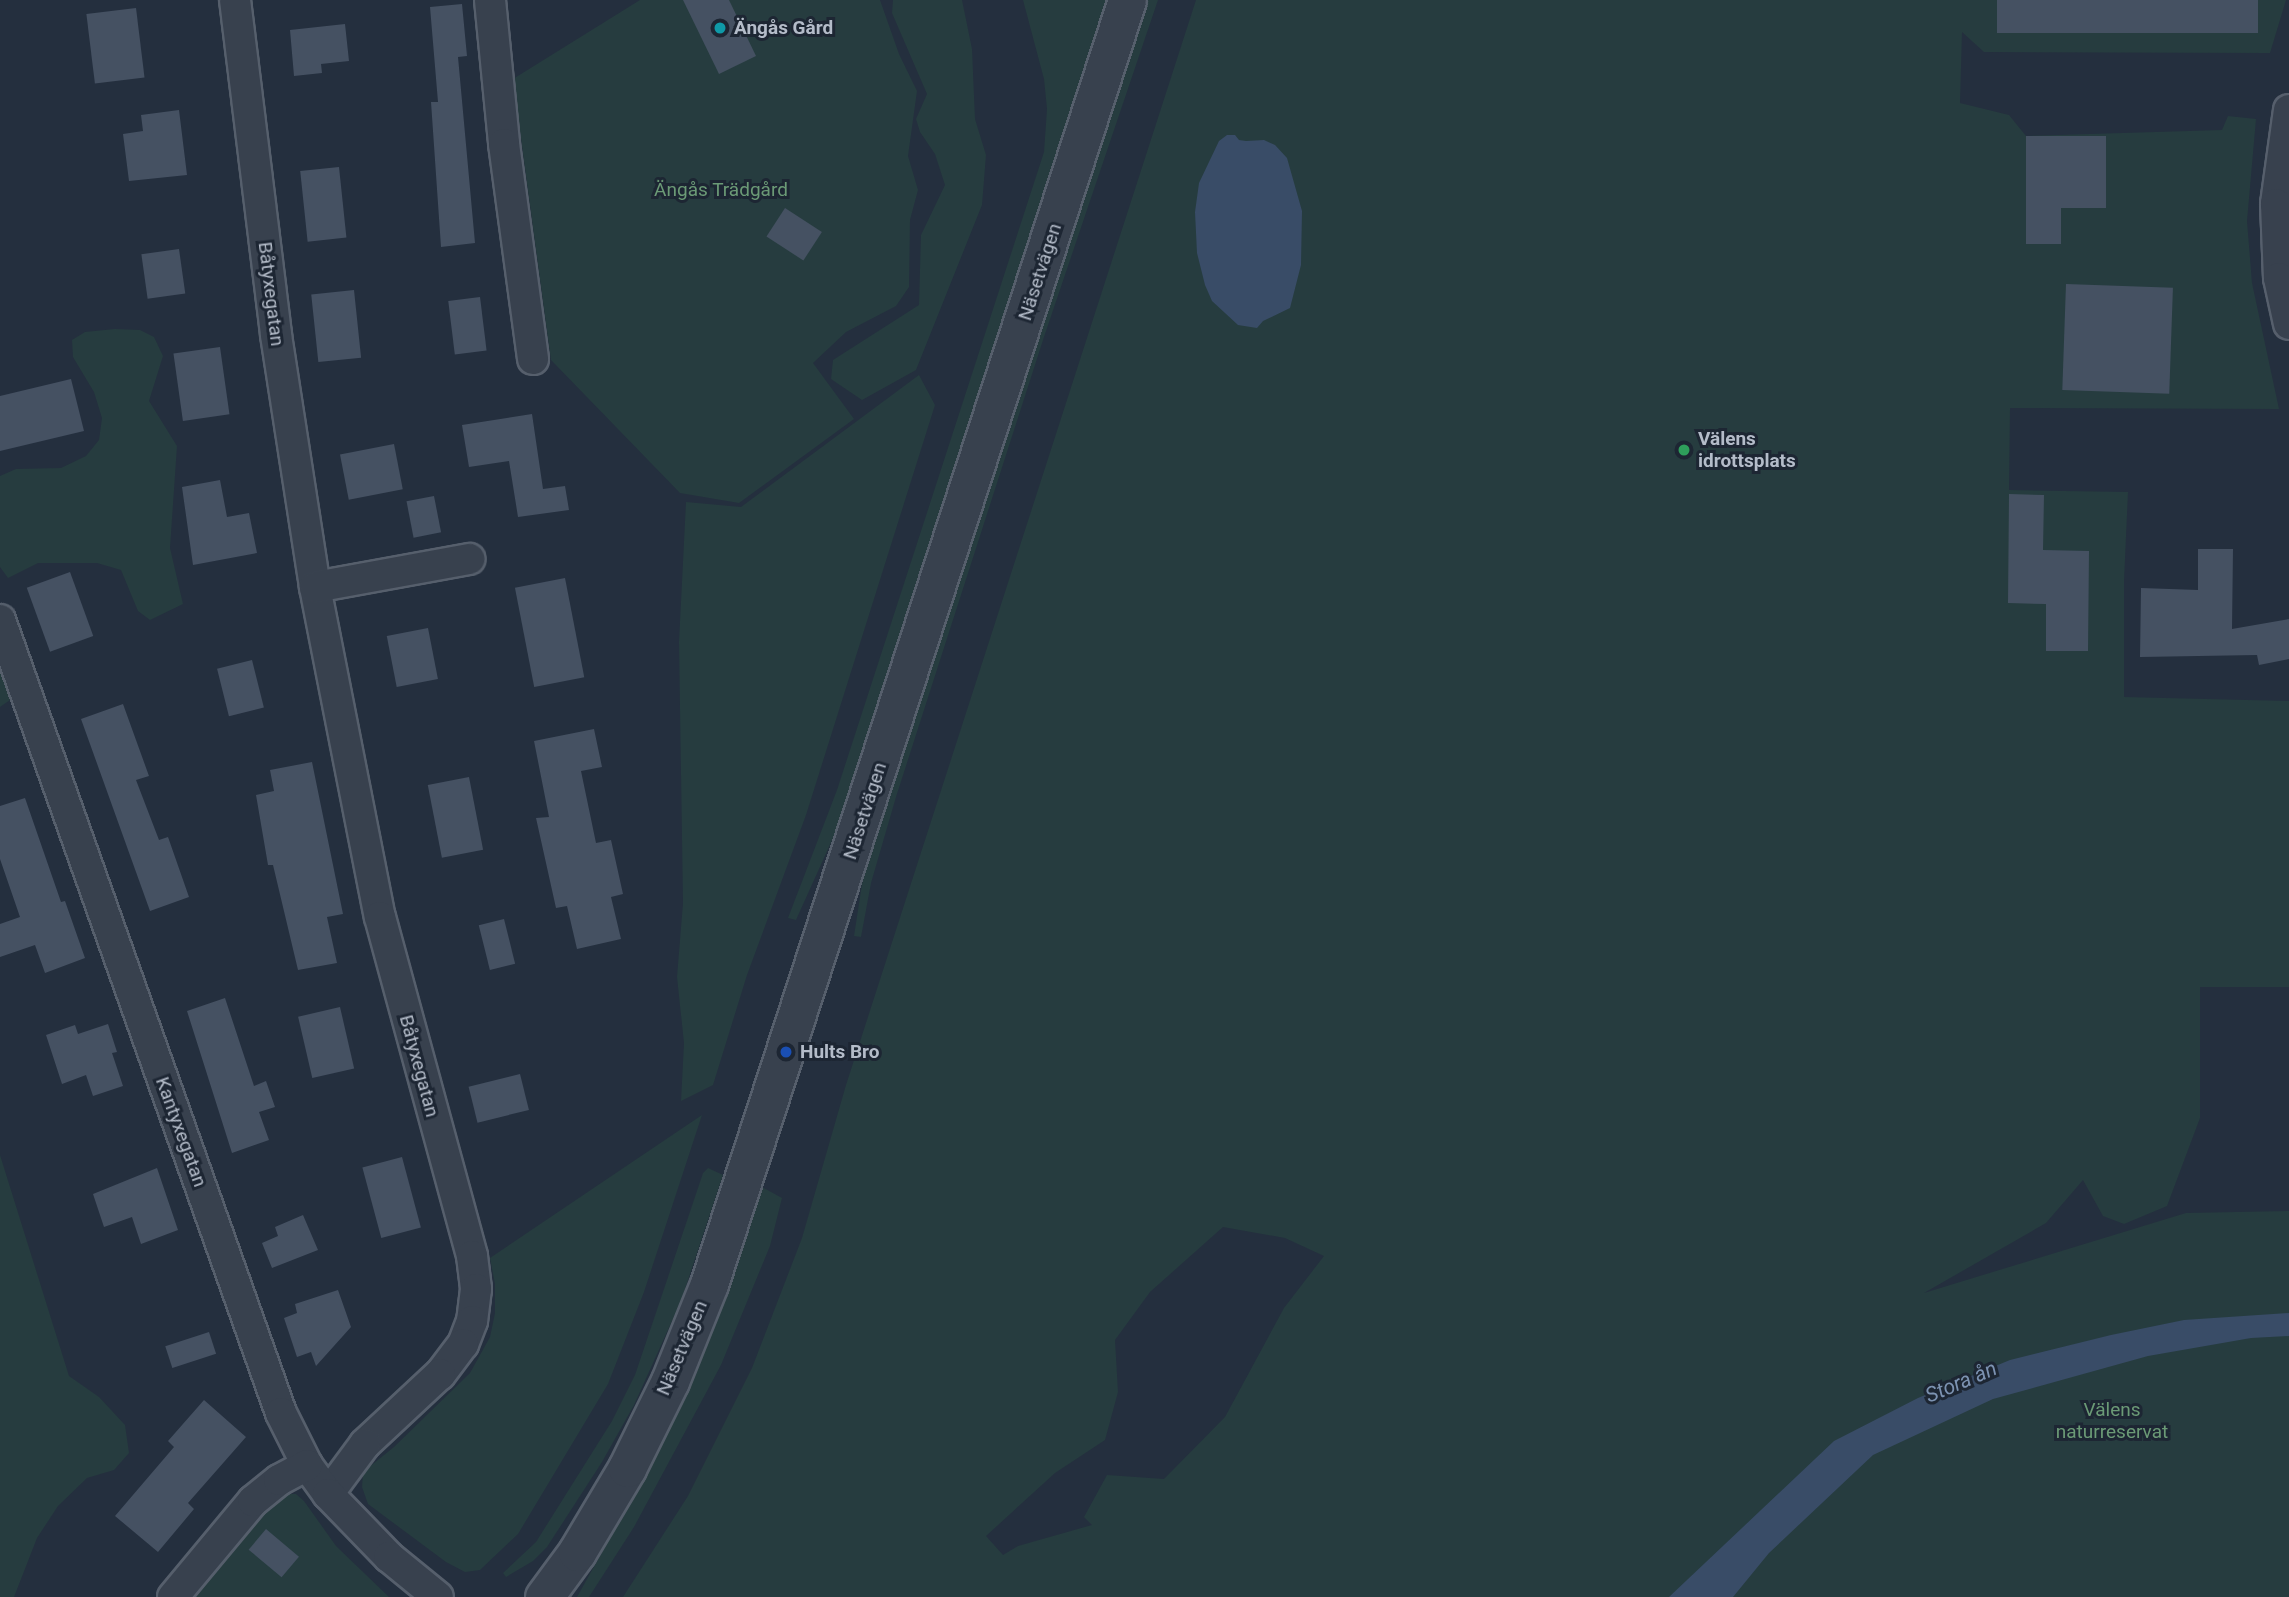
<!DOCTYPE html>
<html>
<head>
<meta charset="utf-8">
<style>
	body { margin:0 }
	#map { position:relative; width:2289px; height:1597px; overflow:hidden; background:#242f3e; font-family:Roboto,sans-serif }
	div>[style] { position:absolute }
	.green>* { inset:0; background:#263c3f }
	.water>* { inset:0; background:#394c67 }
	.building>* { inset:0; background:#455162; transform-origin:0 0 }
	.roads { filter:drop-shadow(2px 0 #565f6c) drop-shadow(-2px 0 #565f6c) drop-shadow(0 2px #565f6c) drop-shadow(0 -2px #565f6c) }
	.minor>* { height:30px; margin:-15px; padding:0 15px; transform-origin:15px; border-radius:15px; background:#38414e }
	.tertiary>* { height:37px; margin:-18.5px; padding:0 18.5px; transform-origin:18.5px; border-radius:18.5px; background:#38414e }
	.dots>* { width:19px; height:19px; translate:-50% -50%; box-sizing:border-box; border:4px solid #1d2633; border-radius:50% }
	span { translate:-50% -50%; white-space:nowrap; text-align:center; line-height:1.15; -webkit-text-stroke:6px #1d2633; paint-order:stroke }
	.poi-label { font-size:19px; color:#b4bcc9; font-weight:700 }
	.left { translate:0 -50%; text-align:left }
	.park-label { font-size:19px; color:#6b9a76 }
	.street-label { font-size:19px; color:#b4bcc9 }
	.water-label { font-size:21px; color:#7c92b1; font-style:italic }
</style>
</head>
<body>
<div id="map">
	<div class="green">
		<div style="clip-path:polygon(640px 0,880px 0,899px 54px,917px 91px,908px 156px,918px 190px,910px 220px,909px 287px,896px 306px,846px 332px,813px 363px,854px 419px,739px 503px,680px 493px,551px 360px,513px 79px)"></div>
		<div style="clip-path:polygon(893px 0,962px 0,972px 49px,975px 119px,986px 155px,982px 205px,916px 370px,862px 400px,831px 379px,833px 360px,919px 305px,921px 235px,945px 185px,935px 154px,920px 132px,916px 119px,927px 94px,892px 13px)"></div>
		<div style="clip-path:polygon(1023px 0,1109px 0,837px 829px,796px 920px,788px 918px,837px 790px,1044px 152px,1047px 109px,1044px 79px)"></div>
		<div style="clip-path:polygon(1146px 0,1158px 0,1044px 337px,896px 797px,871px 883px,861px 937px,854px 936px,862px 884px,890px 786px)"></div>
		<div style="clip-path:polygon(evenodd,1196px 0,2286px 0,2270px 53px,1984px 52px,1962px 32px,1960px 103px,2009px 115px,2026px 136px,2222px 130px,2228px 116px,2256px 119px,2247px 221px,2252px 283px,2279px 409px,2010px 408px,2009px 490px,2128px 492px,2124px 581px,2124px 697px,2289px 701px,2289px 987px,2200px 987px,2200px 1118px,2167px 1206px,2124px 1224px,2103px 1216px,2083px 1180px,2046px 1223px,1924px 1293px,2186px 1213px,2289px 1211px,2289px 1597px,623px 1597px,688px 1496px,752px 1368px,802px 1238px,846px 1085px,1196px 0,1223px 1227px,1285px 1238px,1324px 1256px,1284px 1308px,1225px 1417px,1164px 1479px,1107px 1475px,1084px 1517px,1092px 1525px,1018px 1546px,1003px 1555px,986px 1536px,1055px 1473px,1105px 1440px,1118px 1392px,1115px 1340px,1150px 1292px,1223px 1227px)"></div>
		<div style="clip-path:polygon(115px 329px,140px 330px,154px 337px,163px 356px,149px 401px,177px 446px,170px 548px,183px 604px,150px 620px,138px 611px,121px 570px,97px 563px,38px 563px,8px 578px,0 567px,0 476px,16px 469px,61px 468px,86px 456px,99px 440px,102px 418px,94px 392px,73px 357px,72px 340px,85px 332px)"></div>
		<div style="clip-path:polygon(919px 375px,935px 405px,806px 815px,747px 975px,713px 1085px,681px 1101px,684px 1043px,677px 977px,683px 903px,679px 642px,686px 502px,741px 507px)"></div>
		<div style="clip-path:polygon(0 668px,10px 700px,0 707px)"></div>
		<div style="clip-path:polygon(702px 1115px,644px 1292px,608px 1384px,518px 1534px,480px 1570px,465px 1572px,446px 1562px,368px 1504px,362px 1487px,363px 1472px,394px 1447px,470px 1373px,490px 1337px,495px 1313px,495px 1284px,490px 1258px)"></div>
		<div style="clip-path:polygon(0 1155px,69px 1376px,99px 1397px,125px 1425px,129px 1453px,114px 1470px,87px 1478px,58px 1506px,37px 1538px,14px 1597px,0 1597px)"></div>
		<div style="clip-path:polygon(708px 1168px,723px 1175px,681px 1301px,634px 1405px,602px 1462px,547px 1547px,533px 1561px,506px 1577px,503px 1573px,536px 1542px,612px 1421px,635px 1375px,703px 1173px)"></div>
		<div style="clip-path:polygon(760px 1186px,782px 1198px,770px 1246px,721px 1365px,634px 1527px,589px 1597px,577px 1597px,663px 1443px,707px 1338px)"></div>
		<div style="clip-path:polygon(283px 1494px,296px 1494px,304px 1501px,336px 1546px,389px 1597px,183px 1597px,258px 1509px)"></div>
	</div>
	<div class="water">
		<div style="clip-path:polygon(1227px 135px,1235px 135px,1239px 140px,1246px 141px,1264px 140px,1275px 145px,1287px 158px,1302px 211px,1301px 265px,1290px 308px,1263px 321px,1257px 328px,1238px 325px,1212px 301px,1205px 285px,1197px 253px,1195px 212px,1199px 183px,1219px 141px)"></div>
		<div style="clip-path:polygon(2289px 1313px,2289px 1336px,2251px 1338px,2148px 1356px,1993px 1399px,1873px 1455px,1769px 1553px,1733px 1597px,1669px 1597px,1834px 1441px,1918px 1398px,2010px 1360px,2111px 1335px,2184px 1320px)"></div>
	</div>
	<div class="building">
		<div style="clip-path:polygon(683px 0,729px 0,756px 56px,719px 74px)"></div>
		<div style="left:1997px;top:0;width:261px;height:33px"></div>
		<div style="clip-path:polygon(462px 4px,467px 56px,458px 57px,475px 243px,441px 247px,431px 102px,438px 102px,430px 7px)"></div>
		<div style="left:136px;top:8px;width:70px;height:50px;rotate:83deg"></div>
		<div style="clip-path:polygon(345px 24px,349px 61px,321px 64px,322px 73px,294px 76px,290px 30px)"></div>
		<div style="clip-path:polygon(179px 110px,187px 175px,129px 181px,123px 134px,143px 131px,141px 115px)"></div>
		<div style="clip-path:polygon(2026px 136px,2106px 136px,2106px 208px,2061px 208px,2061px 244px,2026px 244px)"></div>
		<div style="left:339px;top:167px;width:71px;height:39px;rotate:84deg"></div>
		<div style="left:785px;top:208px;width:44px;height:34px;rotate:33deg"></div>
		<div style="left:179px;top:249px;width:45px;height:38px;rotate:82deg"></div>
		<div style="left:2066px;top:284px;width:107px;height:106px;rotate:2deg"></div>
		<div style="left:354px;top:290px;width:68px;height:43px;rotate:84deg"></div>
		<div style="left:480px;top:297px;width:54px;height:32px;rotate:83deg"></div>
		<div style="left:220px;top:347px;width:68px;height:47px;rotate:82deg"></div>
		<div style="clip-path:polygon(71px 379px,84px 431px,0 451px,0 396px)"></div>
		<div style="clip-path:polygon(532px 414px,543px 489px,565px 486px,569px 510px,518px 517px,509px 461px,469px 467px,462px 425px)"></div>
		<div style="left:394px;top:444px;width:46px;height:55px;rotate:79deg"></div>
		<div style="clip-path:polygon(220px 480px,227px 517px,249px 513px,257px 553px,193px 565px,182px 487px)"></div>
		<div style="clip-path:polygon(2009px 494px,2044px 495px,2043px 550px,2089px 551px,2088px 651px,2046px 651px,2046px 604px,2008px 603px)"></div>
		<div style="left:434px;top:496px;width:37px;height:28px;rotate:79deg"></div>
		<div style="clip-path:polygon(2198px 549px,2233px 549px,2232px 629px,2289px 619px,2289px 659px,2259px 665px,2257px 655px,2140px 657px,2141px 588px,2198px 590px)"></div>
		<div style="left:70px;top:572px;width:68px;height:46px;rotate:70deg"></div>
		<div style="left:565px;top:578px;width:101px;height:51px;rotate:79deg"></div>
		<div style="left:428px;top:628px;width:52px;height:42px;rotate:79deg"></div>
		<div style="left:252px;top:660px;width:49px;height:36px;rotate:76deg"></div>
		<div style="clip-path:polygon(123px 704px,149px 776px,136px 780px,159px 840px,168px 837px,189px 897px,150px 911px,81px 719px)"></div>
		<div style="clip-path:polygon(594px 729px,602px 767px,581px 771px,596px 843px,611px 840px,623px 894px,611px 897px,621px 939px,577px 949px,567px 906px,556px 908px,536px 818px,549px 817px,534px 741px)"></div>
		<div style="clip-path:polygon(312px 762px,343px 914px,327px 917px,337px 963px,298px 970px,273px 865px,268px 865px,256px 795px,274px 791px,270px 770px)"></div>
		<div style="left:469px;top:777px;width:74px;height:42px;rotate:79deg"></div>
		<div style="clip-path:polygon(25px 798px,61px 902px,65px 901px,85px 958px,45px 973px,35px 945px,0 957px,0 924px,20px 917px,0 859px,0 806px)"></div>
		<div style="left:504px;top:919px;width:46px;height:26px;rotate:76deg"></div>
		<div style="clip-path:polygon(225px 998px,254px 1086px,266px 1081px,275px 1107px,259px 1112px,269px 1140px,232px 1153px,187px 1011px)"></div>
		<div style="left:340px;top:1007px;width:63px;height:43px;rotate:77deg"></div>
		<div style="clip-path:polygon(108px 1024px,117px 1052px,112px 1053px,123px 1086px,93px 1096px,86px 1075px,62px 1084px,46px 1035px,75px 1025px,78px 1034px)"></div>
		<div style="left:520px;top:1074px;width:37px;height:53px;rotate:76deg"></div>
		<div style="left:402px;top:1157px;width:73px;height:41px;rotate:75deg"></div>
		<div style="clip-path:polygon(157px 1168px,178px 1230px,141px 1244px,132px 1217px,104px 1227px,93px 1194px)"></div>
		<div style="clip-path:polygon(303px 1215px,318px 1250px,272px 1268px,262px 1243px,278px 1236px,275px 1227px)"></div>
		<div style="clip-path:polygon(338px 1290px,351px 1327px,316px 1366px,311px 1352px,297px 1357px,284px 1318px,297px 1313px,295px 1304px)"></div>
		<div style="left:209px;top:1332px;width:23px;height:46px;rotate:72deg"></div>
		<div style="clip-path:polygon(204px 1400px,246px 1437px,188px 1503px,194px 1509px,158px 1552px,115px 1516px,174px 1447px,168px 1441px)"></div>
		<div style="left:266px;top:1529px;width:43px;height:27px;rotate:40deg"></div>
	</div>
	<div class="roads">
		<div class="minor">
			<div style="left:235px;top:0;width:337px;rotate:83deg"></div>
			<div style="left:276px;top:335px;width:255px;rotate:81.2deg"></div>
			<div style="left:315px;top:587px;width:336px;rotate:78.9deg"></div>
			<div style="left:380px;top:917px;width:351px;rotate:74.8deg"></div>
			<div style="left:472px;top:1256px;width:33px;rotate:83deg"></div>
			<div style="left:476px;top:1289px;width:32px;rotate:97deg"></div>
			<div style="left:472px;top:1321px;width:25px;rotate:111deg"></div>
			<div style="left:463px;top:1344px;width:38px;rotate:127deg"></div>
			<div style="left:440px;top:1374px;width:103px;rotate:137deg"></div>
			<div style="left:365px;top:1444px;width:62px;rotate:126.5deg"></div>
			<div style="left:490px;top:0;width:145px;rotate:84.4deg"></div>
			<div style="left:504px;top:144px;width:217px;rotate:82.3deg"></div>
			<div style="left:2289px;top:110px;width:95px;rotate:97.9deg"></div>
			<div style="left:2276px;top:204px;width:74px;rotate:87.7deg"></div>
			<div style="left:2279px;top:278px;width:47px;rotate:77.7deg"></div>
			<div style="left:315px;top:587px;width:157px;rotate:-10.3deg"></div>
			<div style="left:0;top:620px;width:841px;rotate:70.49deg"></div>
			<div style="left:281px;top:1413px;width:58px;rotate:63.4deg"></div>
			<div style="left:307px;top:1465px;width:36px;rotate:54deg"></div>
			<div style="left:328px;top:1494px;width:88px;rotate:45.9deg"></div>
			<div style="left:389px;top:1557px;width:63px;rotate:39.2deg"></div>
			<div style="left:173px;top:1597px;width:125px;rotate:-50.2deg"></div>
			<div style="left:253px;top:1501px;width:33px;rotate:-39deg"></div>
			<div style="left:279px;top:1480px;width:32px;rotate:-28deg"></div>
		</div>
		<div class="tertiary">
			<div style="left:544px;top:1597px;width:56px;rotate:-53.7deg"></div>
			<div style="left:577px;top:1552px;width:98px;rotate:-59.2deg"></div>
			<div style="left:627px;top:1468px;width:97px;rotate:-63.7deg"></div>
			<div style="left:670px;top:1381px;width:105px;rotate:-68.1deg"></div>
			<div style="left:709px;top:1284px;width:1350px;rotate:-71.97deg"></div>
		</div>
	</div>
	<div class="dots">
		<div style="left:720px;top:28px;background:#0f9aa8"></div>
		<div style="left:1684px;top:450px;background:#2e9e5b"></div>
		<div style="left:786px;top:1052px;background:#1a4fb4"></div>
	</div>
	<div class="poi-label">
		<span class="left" style="left:734px;top:28px">Ängås Gård</span>
		<span class="left" style="left:1698px;top:450px">Välens<br>idrottsplats</span>
		<span class="left" style="left:800px;top:1052px">Hults Bro</span>
	</div>
	<div class="park-label">
		<span style="left:721px;top:190px">Ängås Trädgård</span>
		<span style="left:2112px;top:1421px">Välens<br>naturreservat</span>
	</div>
	<div class="street-label">
		<span style="left:1040px;top:272px;rotate:-72deg">Näsetvägen</span>
		<span style="left:271px;top:294px;rotate:83deg">Båtyxegatan</span>
		<span style="left:865px;top:811px;rotate:-72deg">Näsetvägen</span>
		<span style="left:419px;top:1066px;rotate:75deg">Båtyxegatan</span>
		<span style="left:181px;top:1132px;rotate:70deg">Kantyxegatan</span>
		<span style="left:682px;top:1348px;rotate:-67deg">Näsetvägen</span>
	</div>
	<div class="water-label">
		<span style="left:1961px;top:1382px;rotate:-23deg">Stora ån</span>
	</div>
</div>
</body>
</html>
